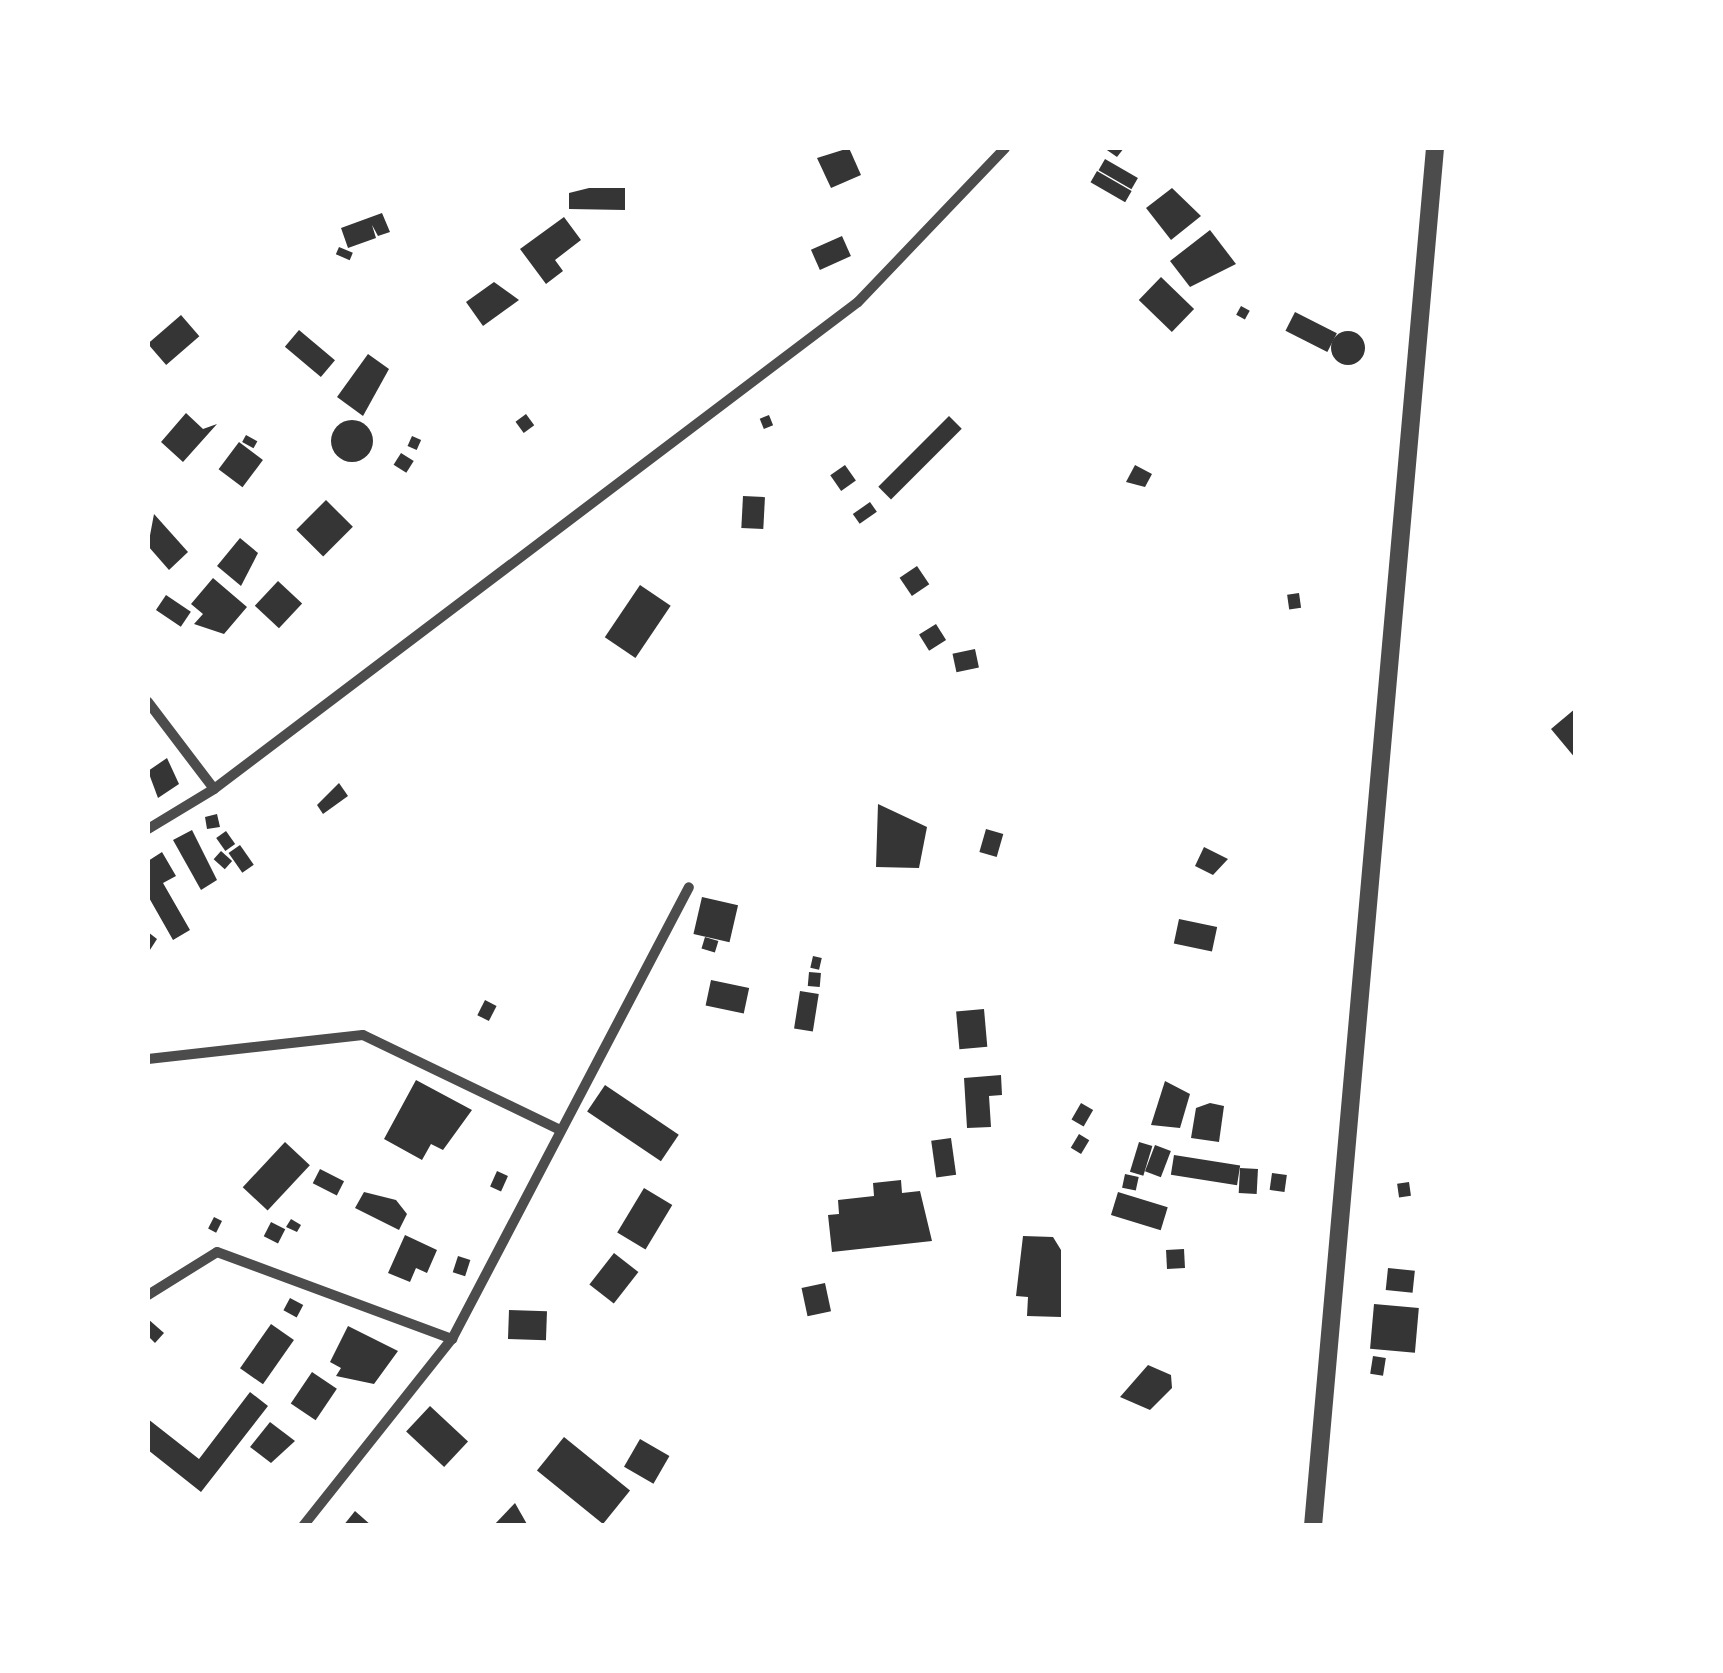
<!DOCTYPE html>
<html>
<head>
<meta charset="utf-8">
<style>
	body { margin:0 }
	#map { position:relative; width:1723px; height:1673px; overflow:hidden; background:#fff; font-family:"IBM Plex Sans",sans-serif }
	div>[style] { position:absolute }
	.building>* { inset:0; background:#353535; transform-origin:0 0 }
	.round { border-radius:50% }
	.minor>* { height:10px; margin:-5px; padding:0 5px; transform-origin:5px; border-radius:5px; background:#4c4c4c }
	.tertiary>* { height:18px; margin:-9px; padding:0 9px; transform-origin:9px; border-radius:9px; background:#4c4c4c }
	span { translate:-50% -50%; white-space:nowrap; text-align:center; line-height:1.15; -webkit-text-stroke:8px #fff; paint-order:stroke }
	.frame { position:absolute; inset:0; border:150px solid #fff; pointer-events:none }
</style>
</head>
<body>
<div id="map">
	<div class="building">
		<div style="clip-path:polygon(849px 148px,861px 175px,831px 188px,817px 158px)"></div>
		<div style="clip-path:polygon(1104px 148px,1124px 148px,1117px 157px)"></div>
		<div style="left:1105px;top:159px;width:38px;height:13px;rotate:30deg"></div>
		<div style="left:1097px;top:171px;width:40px;height:13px;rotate:30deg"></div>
		<div style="clip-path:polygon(589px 188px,625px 188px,625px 210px,569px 209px,569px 193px)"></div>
		<div style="clip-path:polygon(1172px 188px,1201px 216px,1171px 240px,1146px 208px)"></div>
		<div style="clip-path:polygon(382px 213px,390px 232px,378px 236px,372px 225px,376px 238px,348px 248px,341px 228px)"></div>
		<div style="clip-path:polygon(564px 217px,581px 240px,555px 260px,563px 271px,546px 284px,520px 249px)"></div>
		<div style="clip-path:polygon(1210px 230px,1236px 264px,1190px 287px,1170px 261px)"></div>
		<div style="left:842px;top:236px;width:22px;height:34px;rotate:66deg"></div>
		<div style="left:339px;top:247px;width:15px;height:8px;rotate:23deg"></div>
		<div style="left:1161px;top:277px;width:46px;height:32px;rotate:44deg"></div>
		<div style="clip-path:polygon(494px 282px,519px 300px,483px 326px,466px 302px)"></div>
		<div style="left:1241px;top:306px;width:10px;height:10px;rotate:29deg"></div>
		<div style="left:1295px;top:312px;width:47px;height:21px;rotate:27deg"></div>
		<div style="left:181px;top:315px;width:28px;height:44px;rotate:49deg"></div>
		<div style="left:299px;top:330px;width:47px;height:22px;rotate:40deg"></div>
		<div class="round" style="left:1331px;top:331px;width:34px;height:34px"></div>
		<div style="clip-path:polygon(368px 354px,389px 369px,363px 416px,337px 397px)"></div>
		<div style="clip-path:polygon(186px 413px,203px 429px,217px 424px,183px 462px,161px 442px)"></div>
		<div style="left:526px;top:414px;width:14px;height:13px;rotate:54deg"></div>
		<div style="left:769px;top:415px;width:11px;height:10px;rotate:68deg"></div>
		<div style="left:949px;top:416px;width:18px;height:100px;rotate:45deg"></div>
		<div class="round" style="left:331px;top:420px;width:42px;height:42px"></div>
		<div style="left:246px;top:435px;width:13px;height:8px;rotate:29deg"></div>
		<div style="left:412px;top:436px;width:10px;height:11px;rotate:24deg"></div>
		<div style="left:239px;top:442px;width:30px;height:34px;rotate:37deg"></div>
		<div style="left:401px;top:453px;width:15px;height:14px;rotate:32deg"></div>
		<div style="left:845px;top:465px;width:19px;height:18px;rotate:55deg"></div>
		<div style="clip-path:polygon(1135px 465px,1152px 474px,1145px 487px,1126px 482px)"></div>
		<div style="left:743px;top:496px;width:22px;height:32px;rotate:3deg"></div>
		<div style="left:326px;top:500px;width:38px;height:42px;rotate:45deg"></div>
		<div style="left:870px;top:502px;width:12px;height:21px;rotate:55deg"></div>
		<div style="clip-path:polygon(154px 514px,188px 552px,169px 570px,148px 546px)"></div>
		<div style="clip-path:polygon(240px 538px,258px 553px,241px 586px,217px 566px)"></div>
		<div style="left:917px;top:566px;width:22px;height:21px;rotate:56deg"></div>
		<div style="clip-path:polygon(213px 578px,247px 607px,224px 634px,194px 624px,203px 614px,191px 604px)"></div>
		<div style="left:278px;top:581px;width:33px;height:34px;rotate:43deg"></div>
		<div style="left:640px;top:585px;width:37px;height:63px;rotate:34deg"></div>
		<div style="left:1299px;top:593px;width:15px;height:12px;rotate:82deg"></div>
		<div style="left:166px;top:595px;width:30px;height:18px;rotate:34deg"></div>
		<div style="left:936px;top:624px;width:19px;height:20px;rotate:58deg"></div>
		<div style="left:975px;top:649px;width:19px;height:23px;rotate:78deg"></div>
		<div style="clip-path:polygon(1576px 708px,1576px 759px,1551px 729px)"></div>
		<div style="clip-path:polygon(167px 758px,179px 784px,158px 798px,148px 771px)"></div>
		<div style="clip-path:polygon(339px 783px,348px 796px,323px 814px,317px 805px)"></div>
		<div style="clip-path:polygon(878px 804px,927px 827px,919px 868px,876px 867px)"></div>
		<div style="clip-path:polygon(217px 814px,220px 827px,207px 829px,205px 817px)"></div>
		<div style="left:986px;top:829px;width:18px;height:24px;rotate:16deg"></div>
		<div style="clip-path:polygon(192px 830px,217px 880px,201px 890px,173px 840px)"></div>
		<div style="left:226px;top:831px;width:16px;height:12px;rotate:55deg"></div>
		<div style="left:240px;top:845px;width:24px;height:14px;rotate:55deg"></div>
		<div style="clip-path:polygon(1204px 847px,1228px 859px,1213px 875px,1195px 866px)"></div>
		<div style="left:221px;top:851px;width:15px;height:11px;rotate:42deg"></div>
		<div style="clip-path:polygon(162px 852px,176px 876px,163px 883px,190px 930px,173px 940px,148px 896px,148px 861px)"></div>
		<div style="left:702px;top:897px;width:37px;height:38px;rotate:13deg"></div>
		<div style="left:1179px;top:919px;width:39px;height:25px;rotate:12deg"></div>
		<div style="clip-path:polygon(148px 932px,157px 939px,148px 953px)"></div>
		<div style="left:705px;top:937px;width:14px;height:12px;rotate:17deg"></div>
		<div style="left:813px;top:956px;width:9px;height:12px;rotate:13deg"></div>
		<div style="left:809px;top:972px;width:12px;height:14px;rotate:5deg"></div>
		<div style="left:711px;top:980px;width:39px;height:26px;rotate:12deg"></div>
		<div style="left:800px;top:991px;width:19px;height:38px;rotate:9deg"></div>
		<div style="left:485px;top:1000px;width:13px;height:17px;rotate:27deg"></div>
		<div style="left:984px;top:1009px;width:38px;height:28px;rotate:85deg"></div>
		<div style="clip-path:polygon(1001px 1075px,1002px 1095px,989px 1096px,991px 1127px,967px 1128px,964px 1078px)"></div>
		<div style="clip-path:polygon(416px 1080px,472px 1110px,443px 1150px,431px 1144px,422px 1160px,384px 1139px)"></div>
		<div style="clip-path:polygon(1165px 1081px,1190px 1094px,1180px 1128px,1151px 1125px)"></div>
		<div style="left:605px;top:1085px;width:89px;height:32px;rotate:34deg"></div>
		<div style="left:1081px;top:1103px;width:14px;height:19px;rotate:30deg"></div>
		<div style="clip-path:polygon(1210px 1103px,1224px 1106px,1219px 1142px,1191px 1138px,1196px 1108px)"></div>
		<div style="left:1079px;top:1134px;width:12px;height:16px;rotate:31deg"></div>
		<div style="left:951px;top:1138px;width:37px;height:20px;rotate:82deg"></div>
		<div style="left:285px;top:1142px;width:34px;height:62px;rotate:43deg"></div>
		<div style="left:1139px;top:1142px;width:14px;height:31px;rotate:17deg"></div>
		<div style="left:1155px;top:1145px;width:17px;height:28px;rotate:21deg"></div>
		<div style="left:1174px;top:1155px;width:67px;height:20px;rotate:9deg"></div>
		<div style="left:1240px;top:1168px;width:18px;height:25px;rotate:3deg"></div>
		<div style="left:320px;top:1169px;width:27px;height:16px;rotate:27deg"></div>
		<div style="left:497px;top:1171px;width:12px;height:17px;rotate:24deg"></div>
		<div style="left:1272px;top:1173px;width:15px;height:17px;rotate:8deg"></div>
		<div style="left:1125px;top:1174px;width:14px;height:14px;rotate:12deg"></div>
		<div style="clip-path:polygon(901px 1180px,902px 1193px,920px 1191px,932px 1241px,832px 1252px,828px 1215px,839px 1214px,838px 1200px,874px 1196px,873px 1183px)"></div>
		<div style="left:1409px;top:1182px;width:14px;height:12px;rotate:82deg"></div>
		<div style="left:644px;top:1188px;width:33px;height:52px;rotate:31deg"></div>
		<div style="clip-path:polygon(364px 1192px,396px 1200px,407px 1214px,399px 1230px,355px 1208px)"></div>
		<div style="left:1118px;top:1192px;width:52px;height:24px;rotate:17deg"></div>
		<div style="left:214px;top:1217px;width:9px;height:13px;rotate:27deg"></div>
		<div style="clip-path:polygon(291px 1219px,301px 1225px,297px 1232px,286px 1227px)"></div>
		<div style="left:271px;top:1222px;width:16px;height:16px;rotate:27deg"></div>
		<div style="clip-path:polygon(405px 1235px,437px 1250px,427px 1273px,416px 1268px,410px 1282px,388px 1273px)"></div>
		<div style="clip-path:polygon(1023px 1236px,1053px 1237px,1061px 1250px,1061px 1317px,1027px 1316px,1028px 1297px,1016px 1296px)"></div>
		<div style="left:1184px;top:1249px;width:19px;height:18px;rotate:87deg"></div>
		<div style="left:614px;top:1253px;width:31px;height:40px;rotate:38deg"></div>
		<div style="left:458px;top:1256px;width:13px;height:17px;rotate:18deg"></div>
		<div style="left:1388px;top:1268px;width:27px;height:22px;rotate:6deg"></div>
		<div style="left:825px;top:1283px;width:29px;height:24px;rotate:78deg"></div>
		<div style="left:290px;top:1298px;width:15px;height:14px;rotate:28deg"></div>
		<div style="left:1374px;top:1304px;width:45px;height:45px;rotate:5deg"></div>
		<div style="left:509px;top:1310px;width:38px;height:29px;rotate:2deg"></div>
		<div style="clip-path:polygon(148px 1319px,164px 1333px,155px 1343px,148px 1336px)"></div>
		<div style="left:271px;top:1324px;width:28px;height:54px;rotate:35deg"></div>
		<div style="clip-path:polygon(348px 1326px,398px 1351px,374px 1384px,336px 1376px,341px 1368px,330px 1362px)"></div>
		<div style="left:1373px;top:1356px;width:13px;height:18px;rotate:9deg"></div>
		<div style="clip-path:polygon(1148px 1365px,1171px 1375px,1172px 1388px,1150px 1410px,1120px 1397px)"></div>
		<div style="left:312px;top:1372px;width:30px;height:38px;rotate:34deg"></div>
		<div style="clip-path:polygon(250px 1392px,268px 1406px,201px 1492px,148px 1450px,148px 1419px,199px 1459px)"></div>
		<div style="left:430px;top:1406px;width:52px;height:35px;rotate:43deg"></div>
		<div style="clip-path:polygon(270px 1422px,295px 1441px,271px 1463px,250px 1447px)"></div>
		<div style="left:564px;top:1437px;width:85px;height:43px;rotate:39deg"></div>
		<div style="left:640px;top:1439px;width:34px;height:32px;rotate:30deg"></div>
		<div style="clip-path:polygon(515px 1503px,528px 1526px,493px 1526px)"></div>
		<div style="clip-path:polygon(355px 1511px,372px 1526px,343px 1526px)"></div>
	</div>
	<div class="minor">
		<div style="left:148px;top:702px;width:109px;rotate:52.8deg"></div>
		<div style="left:148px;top:829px;width:77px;rotate:-31.2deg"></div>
		<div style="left:214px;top:789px;width:807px;rotate:-37.1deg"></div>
		<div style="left:858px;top:302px;width:213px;rotate:-46.3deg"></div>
		<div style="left:148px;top:1059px;width:216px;rotate:-6.4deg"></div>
		<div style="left:363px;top:1035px;width:216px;rotate:25.7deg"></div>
		<div style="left:148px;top:1295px;width:81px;rotate:-31.9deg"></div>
		<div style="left:217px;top:1252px;width:251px;rotate:20.3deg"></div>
		<div style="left:303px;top:1526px;width:239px;rotate:-51.5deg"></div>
		<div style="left:452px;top:1339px;width:510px;rotate:-62.33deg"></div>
	</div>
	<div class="tertiary">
		<div style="left:1313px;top:1526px;width:1383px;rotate:-84.94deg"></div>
	</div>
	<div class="frame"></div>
</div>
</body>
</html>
